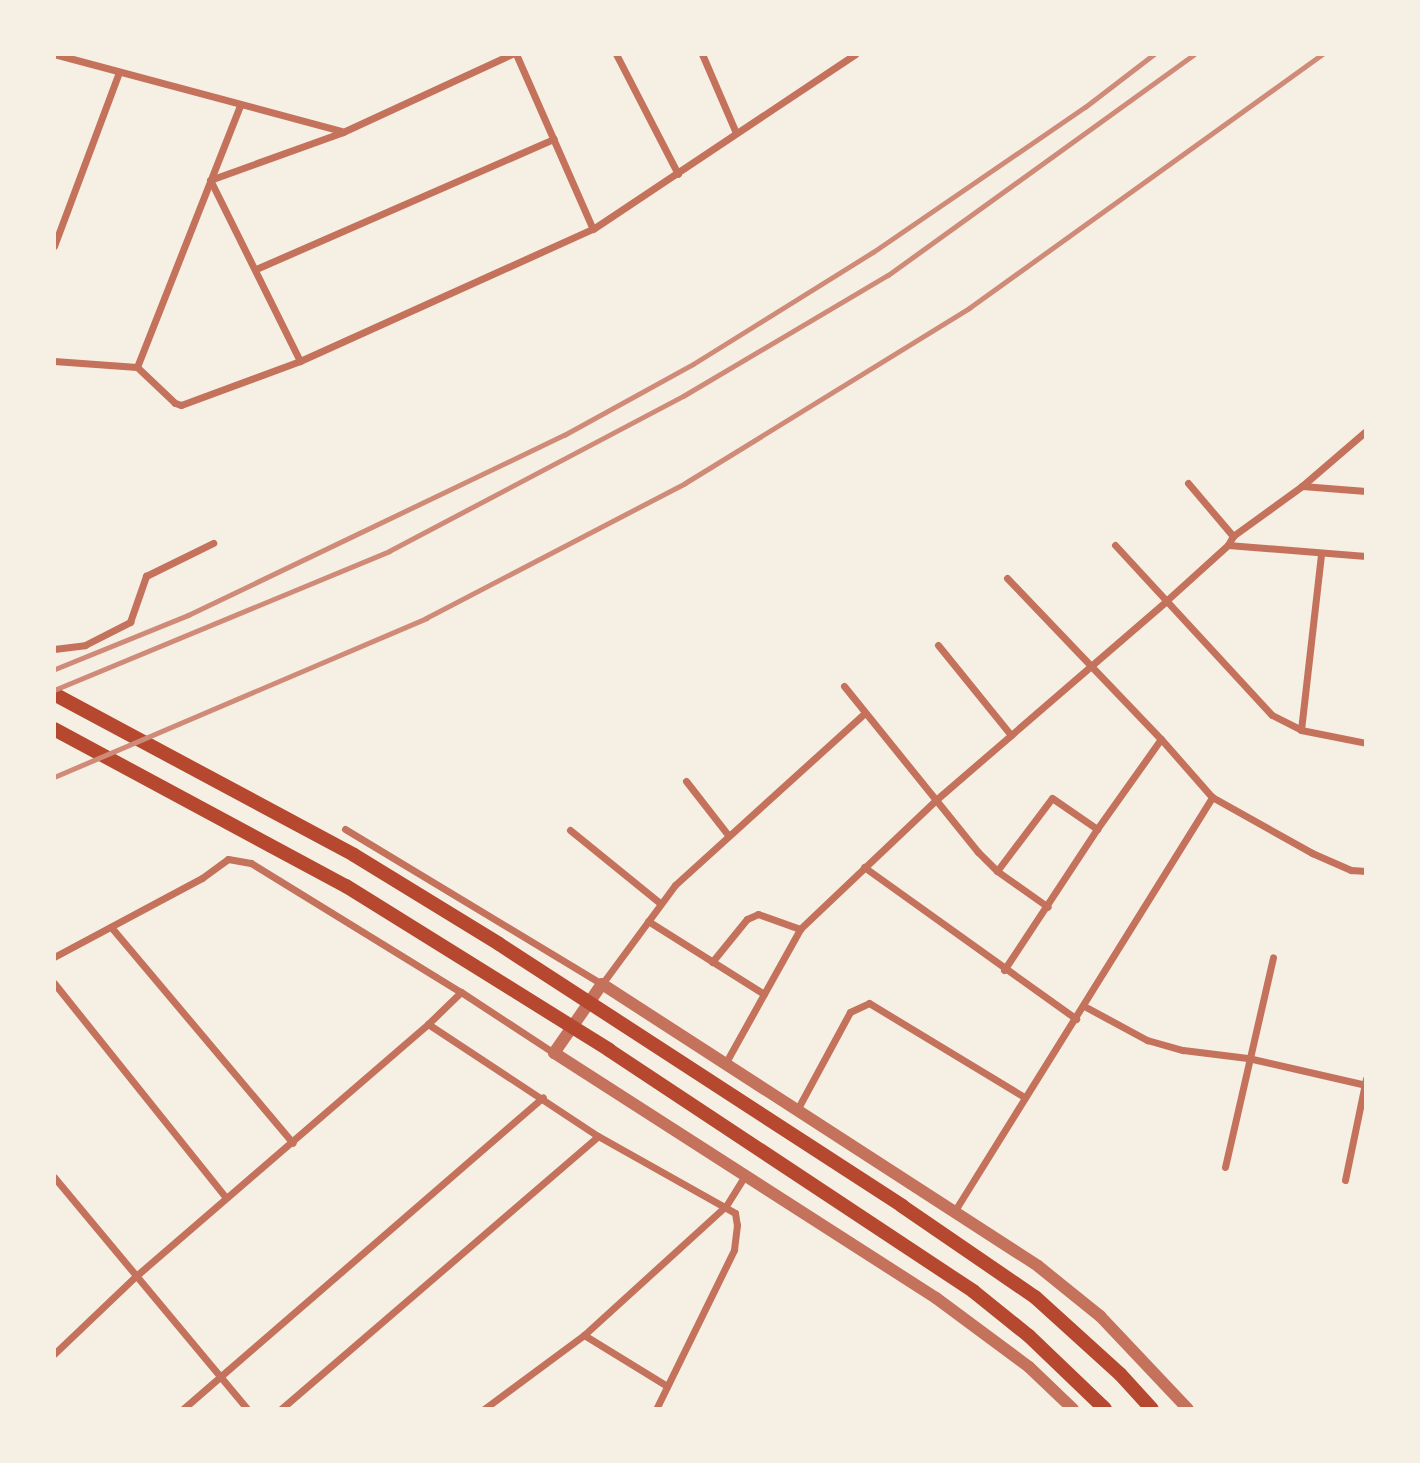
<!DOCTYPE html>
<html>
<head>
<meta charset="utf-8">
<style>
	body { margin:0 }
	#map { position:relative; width:1420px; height:1463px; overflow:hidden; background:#f6efe4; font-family:Commissioner,sans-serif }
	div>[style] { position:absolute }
	.minor>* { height:7px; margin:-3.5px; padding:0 3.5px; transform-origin:3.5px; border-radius:3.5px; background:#c5725c }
	.tertiary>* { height:12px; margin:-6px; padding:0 6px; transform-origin:6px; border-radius:6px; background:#c5725c }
	.primary>* { height:14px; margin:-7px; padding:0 7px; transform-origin:7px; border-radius:7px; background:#b5482f }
	.rail>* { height:5px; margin:-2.5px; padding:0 2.5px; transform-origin:2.5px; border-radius:2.5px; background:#cf8b77 }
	span { translate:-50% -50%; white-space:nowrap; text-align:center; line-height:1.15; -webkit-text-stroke:5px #f6efe4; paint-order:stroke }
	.frame { position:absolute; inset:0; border:56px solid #f6efe4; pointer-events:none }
</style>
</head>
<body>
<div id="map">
	<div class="minor">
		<div style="left:54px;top:54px;width:297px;rotate:15deg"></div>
		<div style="left:516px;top:54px;width:191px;rotate:66.3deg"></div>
		<div style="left:616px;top:54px;width:135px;rotate:62.7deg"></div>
		<div style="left:702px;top:54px;width:86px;rotate:66.7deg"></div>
		<div style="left:54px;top:246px;width:186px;rotate:-69.5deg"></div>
		<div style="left:256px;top:269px;width:325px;rotate:-23.6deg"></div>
		<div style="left:54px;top:361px;width:83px;rotate:4.1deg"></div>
		<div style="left:137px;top:367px;width:52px;rotate:43.5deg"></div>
		<div style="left:175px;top:403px;width:6px;rotate:18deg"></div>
		<div style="left:181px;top:405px;width:127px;rotate:-20.3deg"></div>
		<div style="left:300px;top:361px;width:321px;rotate:-24.3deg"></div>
		<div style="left:593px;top:229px;width:315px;rotate:-33.7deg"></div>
		<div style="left:300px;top:361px;width:202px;rotate:-116.4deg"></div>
		<div style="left:210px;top:180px;width:141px;rotate:-19.8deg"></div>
		<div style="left:343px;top:132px;width:186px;rotate:-24.8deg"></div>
		<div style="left:137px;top:367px;width:282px;rotate:-68.5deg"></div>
		<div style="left:1188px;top:483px;width:70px;rotate:49.7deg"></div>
		<div style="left:1302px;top:486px;width:64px;rotate:4.5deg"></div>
		<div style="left:1115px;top:545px;width:231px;rotate:47.3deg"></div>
		<div style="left:1272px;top:715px;width:33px;rotate:27deg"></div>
		<div style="left:1301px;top:730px;width:66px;rotate:11.3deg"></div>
		<div style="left:1228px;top:545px;width:138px;rotate:4.6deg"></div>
		<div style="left:1007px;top:578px;width:223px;rotate:46.3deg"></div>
		<div style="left:1161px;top:739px;width:77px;rotate:48.7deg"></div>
		<div style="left:1212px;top:797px;width:115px;rotate:29.2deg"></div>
		<div style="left:1312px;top:853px;width:43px;rotate:23.6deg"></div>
		<div style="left:1351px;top:870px;width:15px;rotate:4deg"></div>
		<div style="left:938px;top:645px;width:116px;rotate:51deg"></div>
		<div style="left:54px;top:649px;width:31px;rotate:-7deg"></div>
		<div style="left:85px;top:645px;width:51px;rotate:-27.1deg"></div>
		<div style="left:130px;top:622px;width:49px;rotate:-70.8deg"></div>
		<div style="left:146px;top:576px;width:75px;rotate:-26.2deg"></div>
		<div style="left:844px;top:686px;width:213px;rotate:51.1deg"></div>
		<div style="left:978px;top:852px;width:27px;rotate:45deg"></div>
		<div style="left:997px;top:871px;width:62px;rotate:35.2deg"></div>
		<div style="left:1301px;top:730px;width:177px;rotate:-83.5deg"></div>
		<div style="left:686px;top:781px;width:68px;rotate:52.1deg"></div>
		<div style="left:345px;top:829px;width:300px;rotate:31.1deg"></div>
		<div style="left:602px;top:984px;width:123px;rotate:-53.6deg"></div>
		<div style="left:675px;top:885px;width:256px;rotate:-42.2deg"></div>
		<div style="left:570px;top:830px;width:117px;rotate:39.1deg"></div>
		<div style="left:864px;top:867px;width:261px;rotate:35.6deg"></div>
		<div style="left:997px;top:871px;width:91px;rotate:-53deg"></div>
		<div style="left:1052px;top:798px;width:55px;rotate:34.6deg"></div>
		<div style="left:648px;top:921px;width:137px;rotate:32.2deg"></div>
		<div style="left:111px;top:927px;width:282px;rotate:49.9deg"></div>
		<div style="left:54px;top:957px;width:168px;rotate:-28.1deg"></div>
		<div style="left:202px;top:878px;width:32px;rotate:-36deg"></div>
		<div style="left:228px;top:859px;width:23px;rotate:10deg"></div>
		<div style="left:251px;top:863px;width:246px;rotate:31.6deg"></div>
		<div style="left:461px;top:992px;width:46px;rotate:135.9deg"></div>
		<div style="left:428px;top:1024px;width:204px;rotate:33.4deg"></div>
		<div style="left:598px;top:1136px;width:157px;rotate:29.3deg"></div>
		<div style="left:735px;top:1213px;width:12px;rotate:81deg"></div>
		<div style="left:737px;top:1225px;width:25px;rotate:97deg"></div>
		<div style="left:734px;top:1250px;width:177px;rotate:116.1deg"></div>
		<div style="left:712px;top:962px;width:55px;rotate:-50.9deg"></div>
		<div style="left:747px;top:919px;width:12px;rotate:-24deg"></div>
		<div style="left:758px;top:914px;width:45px;rotate:19.7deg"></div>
		<div style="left:1004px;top:970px;width:169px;rotate:-56.6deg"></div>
		<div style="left:1097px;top:829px;width:110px;rotate:-54.6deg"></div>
		<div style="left:54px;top:983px;width:275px;rotate:51.3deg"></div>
		<div style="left:461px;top:992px;width:111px;rotate:33.3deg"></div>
		<div style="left:1084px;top:1006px;width:72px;rotate:28.4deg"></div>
		<div style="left:1147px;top:1040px;width:37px;rotate:16deg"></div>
		<div style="left:1183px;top:1050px;width:65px;rotate:7deg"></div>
		<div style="left:1248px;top:1058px;width:121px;rotate:12.9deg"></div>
		<div style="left:725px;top:1064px;width:154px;rotate:-60.9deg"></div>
		<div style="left:800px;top:929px;width:189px;rotate:-43.5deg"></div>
		<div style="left:937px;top:799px;width:303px;rotate:-40.8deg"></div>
		<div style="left:1166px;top:601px;width:84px;rotate:-42.1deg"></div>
		<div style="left:1228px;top:545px;width:10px;rotate:-61deg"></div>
		<div style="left:1233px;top:536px;width:85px;rotate:-35.9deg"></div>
		<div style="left:1302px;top:486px;width:84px;rotate:-40.7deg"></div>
		<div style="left:797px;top:1110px;width:111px;rotate:-61.6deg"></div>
		<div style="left:850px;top:1012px;width:21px;rotate:-25deg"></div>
		<div style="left:869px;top:1003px;width:181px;rotate:31.2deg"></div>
		<div style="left:1225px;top:1167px;width:215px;rotate:-77.1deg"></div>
		<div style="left:54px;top:1177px;width:302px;rotate:50.2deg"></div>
		<div style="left:1345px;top:1180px;width:103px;rotate:-78.3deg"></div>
		<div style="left:954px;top:1212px;width:489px;rotate:-58.1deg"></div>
		<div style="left:584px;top:1335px;width:97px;rotate:31.6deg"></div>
		<div style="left:54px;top:1354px;width:113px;rotate:-43.6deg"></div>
		<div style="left:136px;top:1276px;width:386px;rotate:-40.8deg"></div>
		<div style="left:183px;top:1409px;width:476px;rotate:-40.9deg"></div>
		<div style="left:281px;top:1409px;width:418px;rotate:-40.7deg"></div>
		<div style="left:484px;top:1409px;width:124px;rotate:-36.5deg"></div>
		<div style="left:584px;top:1335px;width:192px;rotate:-42.3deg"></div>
		<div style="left:726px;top:1206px;width:36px;rotate:-58deg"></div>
	</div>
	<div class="tertiary">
		<div style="left:1073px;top:1409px;width:61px;rotate:-136.3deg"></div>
		<div style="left:1029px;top:1367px;width:116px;rotate:-143.4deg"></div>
		<div style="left:936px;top:1298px;width:454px;rotate:-147.3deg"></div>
		<div style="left:554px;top:1053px;width:84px;rotate:-55.2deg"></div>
		<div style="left:602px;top:984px;width:519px;rotate:32.89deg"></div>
		<div style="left:1038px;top:1266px;width:80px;rotate:38.9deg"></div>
		<div style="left:1100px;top:1316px;width:128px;rotate:46.6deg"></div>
	</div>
	<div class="primary">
		<div style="left:54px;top:694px;width:340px;rotate:28.2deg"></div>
		<div style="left:354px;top:855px;width:170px;rotate:31.5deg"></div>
		<div style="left:499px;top:944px;width:481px;rotate:33deg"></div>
		<div style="left:902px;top:1206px;width:161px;rotate:34.4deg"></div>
		<div style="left:1035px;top:1297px;width:115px;rotate:42.2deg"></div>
		<div style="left:1120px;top:1374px;width:47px;rotate:47.6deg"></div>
		<div style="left:54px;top:729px;width:332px;rotate:28.3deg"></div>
		<div style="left:346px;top:886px;width:310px;rotate:31.9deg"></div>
		<div style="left:609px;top:1050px;width:437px;rotate:33.5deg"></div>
		<div style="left:973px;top:1291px;width:72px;rotate:38.8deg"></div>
		<div style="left:1029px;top:1336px;width:105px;rotate:43.8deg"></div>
	</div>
	<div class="rail">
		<div style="left:55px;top:669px;width:144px;rotate:-22.1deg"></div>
		<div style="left:188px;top:615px;width:417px;rotate:-25.6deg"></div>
		<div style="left:564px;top:435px;width:147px;rotate:-28.8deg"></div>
		<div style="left:693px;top:364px;width:212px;rotate:-31.9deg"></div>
		<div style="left:873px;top:252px;width:257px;rotate:-34.4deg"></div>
		<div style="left:1085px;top:107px;width:87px;rotate:-37.5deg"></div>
		<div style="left:54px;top:690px;width:363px;rotate:-22.5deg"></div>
		<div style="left:389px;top:551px;width:332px;rotate:-27.8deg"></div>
		<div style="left:683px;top:396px;width:238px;rotate:-30.6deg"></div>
		<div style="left:888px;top:275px;width:377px;rotate:-35.8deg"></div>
		<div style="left:54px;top:777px;width:405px;rotate:-23.1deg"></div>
		<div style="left:426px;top:618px;width:292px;rotate:-27.5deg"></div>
		<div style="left:685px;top:483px;width:334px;rotate:-31.6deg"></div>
		<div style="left:969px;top:308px;width:436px;rotate:-35.7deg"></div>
	</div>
	<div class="frame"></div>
</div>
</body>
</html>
